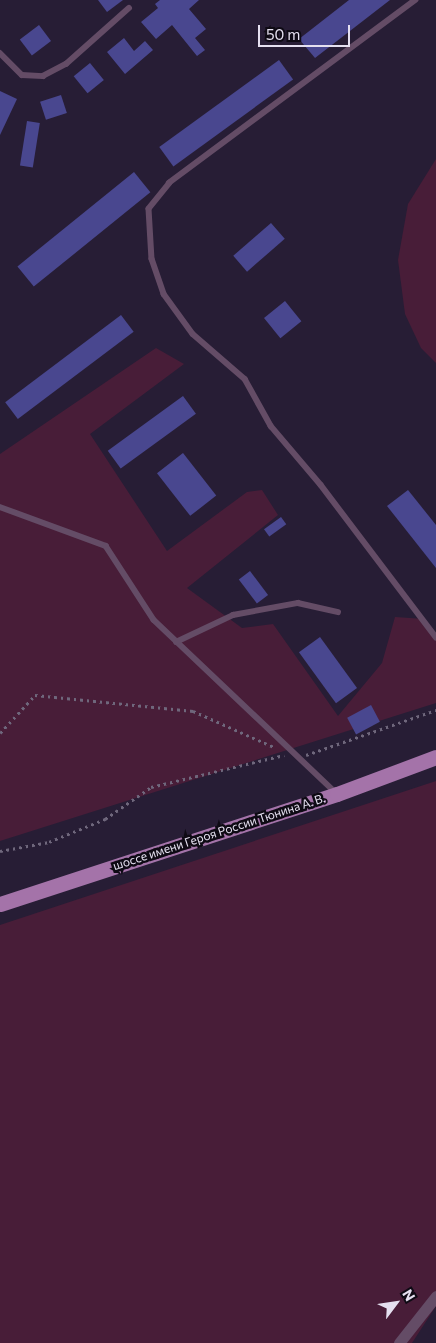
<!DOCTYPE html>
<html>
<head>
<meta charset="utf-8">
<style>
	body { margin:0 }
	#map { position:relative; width:436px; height:1343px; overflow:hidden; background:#271d35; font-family:Commissioner,sans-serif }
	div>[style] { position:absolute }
	.green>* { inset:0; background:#481d38 }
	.building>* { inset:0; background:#49478f; transform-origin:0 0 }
	.path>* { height:2.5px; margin-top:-1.25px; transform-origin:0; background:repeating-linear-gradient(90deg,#6f677c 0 2.5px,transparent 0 6.5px) }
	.lane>* { height:5.5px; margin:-2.75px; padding:0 2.75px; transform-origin:2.75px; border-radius:2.75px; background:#644c66 }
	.street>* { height:11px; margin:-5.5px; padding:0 5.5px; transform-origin:5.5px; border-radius:5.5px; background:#644c66 }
	.primary>* { height:15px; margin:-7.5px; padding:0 7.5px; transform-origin:7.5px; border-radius:7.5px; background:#a473a9 }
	span { translate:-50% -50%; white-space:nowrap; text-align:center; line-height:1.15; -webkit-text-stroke:5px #0e0a14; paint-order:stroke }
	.street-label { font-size:12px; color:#e5e0f0 }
	.north { position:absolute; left:371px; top:1278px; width:50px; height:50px; -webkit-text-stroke:4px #0e0a14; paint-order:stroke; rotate:59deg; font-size:14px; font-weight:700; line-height:20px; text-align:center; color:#e5e0f0 }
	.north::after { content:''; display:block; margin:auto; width:18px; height:22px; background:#e5e0f0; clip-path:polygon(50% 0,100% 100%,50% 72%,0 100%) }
	.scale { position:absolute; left:258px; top:25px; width:92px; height:22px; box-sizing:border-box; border:2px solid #e5e0f0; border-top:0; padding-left:6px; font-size:15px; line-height:18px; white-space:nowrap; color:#e5e0f0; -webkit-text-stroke:4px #0e0a14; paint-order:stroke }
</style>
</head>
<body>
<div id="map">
	<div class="green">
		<div style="clip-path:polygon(436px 159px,436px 363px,421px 348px,405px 314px,398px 260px,408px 204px)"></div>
		<div style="clip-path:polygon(156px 348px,184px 364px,90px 434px,167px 551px,247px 492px,262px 490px,278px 515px,187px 588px,242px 628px,273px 624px,338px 716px,382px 663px,395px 617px,424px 619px,436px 636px,436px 703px,0 841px,0 454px)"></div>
		<div style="clip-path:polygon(436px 781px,436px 1306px,412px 1343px,0 1343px,0 925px)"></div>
	</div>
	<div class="building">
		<div style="clip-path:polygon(98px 0,123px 0,107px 12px)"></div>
		<div style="clip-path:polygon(160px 0,199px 0,189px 9px,206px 29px,195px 38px,205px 50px,197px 56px,172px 25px,156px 39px,141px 22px,158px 8px,155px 4px)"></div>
		<div style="clip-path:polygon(349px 0,390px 0,315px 58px,299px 39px)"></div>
		<div style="left:39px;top:25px;width:20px;height:24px;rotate:53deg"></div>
		<div style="clip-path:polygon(124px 38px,134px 51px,145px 41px,153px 50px,125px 74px,107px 52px)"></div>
		<div style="left:279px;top:60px;width:24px;height:148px;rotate:54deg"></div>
		<div style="left:90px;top:63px;width:22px;height:21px;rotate:51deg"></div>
		<div style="clip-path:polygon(0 91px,17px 99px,0 135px)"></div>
		<div style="left:61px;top:95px;width:19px;height:22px;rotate:72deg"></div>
		<div style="left:27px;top:121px;width:13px;height:45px;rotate:9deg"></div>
		<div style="left:134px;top:172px;width:26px;height:150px;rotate:51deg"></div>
		<div style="left:271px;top:223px;width:21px;height:50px;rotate:49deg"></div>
		<div style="left:285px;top:301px;width:26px;height:27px;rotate:51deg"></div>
		<div style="left:121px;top:315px;width:21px;height:145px;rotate:53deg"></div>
		<div style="left:183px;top:396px;width:22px;height:93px;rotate:54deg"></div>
		<div style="left:183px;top:453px;width:54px;height:33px;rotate:52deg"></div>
		<div style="clip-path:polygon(408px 490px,436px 525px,436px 568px,387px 506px)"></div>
		<div style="left:281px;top:517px;width:9px;height:21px;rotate:54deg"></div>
		<div style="left:250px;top:571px;width:30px;height:14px;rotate:53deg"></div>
		<div style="left:320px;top:637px;width:63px;height:26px;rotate:54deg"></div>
		<div style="left:371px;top:705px;width:19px;height:27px;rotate:62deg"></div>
	</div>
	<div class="path">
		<div style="left:0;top:733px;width:52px;rotate:-47.4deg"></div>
		<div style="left:35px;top:695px;width:159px;rotate:5.8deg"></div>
		<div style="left:193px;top:711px;width:89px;rotate:24deg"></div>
		<div style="left:306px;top:755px;width:138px;rotate:-19.1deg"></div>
		<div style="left:0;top:851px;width:50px;rotate:-10.4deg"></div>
		<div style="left:49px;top:842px;width:61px;rotate:-22.3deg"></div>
		<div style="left:105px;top:819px;width:56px;rotate:-34.8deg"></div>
		<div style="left:151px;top:787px;width:137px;rotate:-13.5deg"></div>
	</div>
	<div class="lane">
		<div style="left:416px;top:0;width:307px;rotate:143.4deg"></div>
		<div style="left:170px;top:183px;width:33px;rotate:129deg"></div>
		<div style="left:149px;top:209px;width:50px;rotate:86.6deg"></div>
		<div style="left:152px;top:259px;width:37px;rotate:71deg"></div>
		<div style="left:164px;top:294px;width:49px;rotate:54.1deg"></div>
		<div style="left:193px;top:334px;width:69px;rotate:40.9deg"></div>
		<div style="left:245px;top:379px;width:54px;rotate:61deg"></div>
		<div style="left:271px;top:426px;width:77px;rotate:49.7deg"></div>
		<div style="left:321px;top:485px;width:191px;rotate:52.9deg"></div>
		<div style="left:0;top:53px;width:31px;rotate:45deg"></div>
		<div style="left:22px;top:75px;width:21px;rotate:3deg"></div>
		<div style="left:43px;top:76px;width:26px;rotate:-28deg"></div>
		<div style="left:66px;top:64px;width:84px;rotate:-41.6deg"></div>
		<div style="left:0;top:507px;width:113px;rotate:20.2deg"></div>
		<div style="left:106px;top:546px;width:88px;rotate:57deg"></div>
		<div style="left:154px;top:620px;width:251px;rotate:43.5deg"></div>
		<div style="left:176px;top:642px;width:63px;rotate:-25.3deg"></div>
		<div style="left:233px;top:615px;width:66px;rotate:-10.5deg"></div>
		<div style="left:298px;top:603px;width:41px;rotate:12.7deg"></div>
	</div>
	<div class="street">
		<div style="left:399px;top:1343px;width:60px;rotate:-51.8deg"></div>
	</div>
	<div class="primary">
		<div style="left:0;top:904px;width:354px;rotate:-18.1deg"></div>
		<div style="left:337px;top:794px;width:106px;rotate:-20.5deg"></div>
	</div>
	<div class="street-label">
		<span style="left:219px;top:832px;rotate:-18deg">шоссе имени Героя России Тюнина А. В.</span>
	</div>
	<div class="north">N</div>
	<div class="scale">50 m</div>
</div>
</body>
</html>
